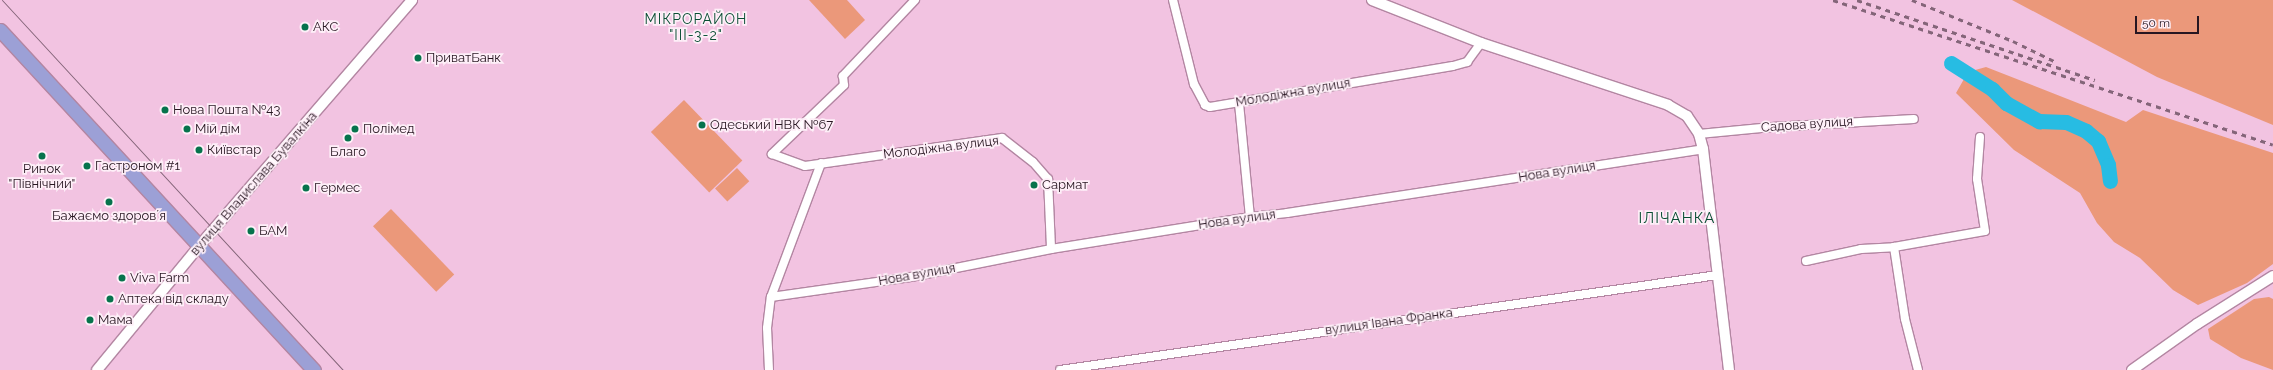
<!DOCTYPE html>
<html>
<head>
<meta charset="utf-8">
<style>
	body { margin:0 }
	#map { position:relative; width:2273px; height:370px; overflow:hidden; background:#f2c3e1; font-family:Raleway,sans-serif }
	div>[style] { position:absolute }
	.green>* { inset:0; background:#eb987a; transform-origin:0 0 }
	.river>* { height:15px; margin:-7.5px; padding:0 7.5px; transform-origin:7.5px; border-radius:7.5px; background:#27bce3 }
	.roads { filter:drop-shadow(1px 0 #b386a2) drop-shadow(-1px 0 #b386a2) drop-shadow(0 1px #b386a2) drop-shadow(0 -1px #b386a2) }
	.minor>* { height:8px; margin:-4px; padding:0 4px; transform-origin:4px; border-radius:4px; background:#fff }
	.tertiary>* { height:10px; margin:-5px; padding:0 5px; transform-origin:5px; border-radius:5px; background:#fff }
	.trunk>* { height:13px; margin:-6.5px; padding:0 6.5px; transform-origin:6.5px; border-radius:6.5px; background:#9ca0d6 }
	.tram>* { height:1px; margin:-0.5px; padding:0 0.5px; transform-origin:0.5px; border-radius:0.5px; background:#846579 }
	.rail>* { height:2.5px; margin-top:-1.25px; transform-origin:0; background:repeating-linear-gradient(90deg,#846579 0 5px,transparent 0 10px) }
	.dots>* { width:11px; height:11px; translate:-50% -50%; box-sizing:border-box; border:2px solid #feeff8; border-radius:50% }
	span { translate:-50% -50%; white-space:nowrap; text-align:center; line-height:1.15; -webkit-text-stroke:3.5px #feeff8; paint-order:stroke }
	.poi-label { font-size:13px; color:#271621 }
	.left { translate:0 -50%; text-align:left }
	.street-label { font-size:13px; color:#271621 }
	.neighbourhood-label { font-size:14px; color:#094e33; letter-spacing:1px }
	.quarter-label { font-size:15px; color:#094e33; letter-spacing:1px }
	.scale { position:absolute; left:2135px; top:16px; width:64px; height:18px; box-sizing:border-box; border:2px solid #271621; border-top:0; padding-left:5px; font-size:12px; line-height:14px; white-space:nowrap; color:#271621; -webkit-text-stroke:3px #feeff8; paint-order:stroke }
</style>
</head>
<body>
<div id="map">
	<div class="green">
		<div style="clip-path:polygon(809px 0,847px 0,865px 20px,845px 39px)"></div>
		<div style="clip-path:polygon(2012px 0,2273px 0,2273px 125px,2157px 77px)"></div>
		<div style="clip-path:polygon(1986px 67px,2126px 122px,2143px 110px,2273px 153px,2273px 264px,2247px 283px,2198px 305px,2173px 290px,2140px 258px,2114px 242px,2097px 223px,2080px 193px,2014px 150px,1956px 93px,1968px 72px)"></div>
		<div style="left:684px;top:100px;width:84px;height:46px;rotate:46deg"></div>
		<div style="left:737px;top:168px;width:18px;height:30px;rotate:47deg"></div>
		<div style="left:391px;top:209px;width:91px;height:25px;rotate:46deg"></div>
		<div style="clip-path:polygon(2269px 297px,2273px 299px,2273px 370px,2241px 358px,2210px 339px,2208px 329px,2254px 299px)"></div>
	</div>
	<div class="river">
		<div style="left:1951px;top:63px;width:49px;rotate:32.4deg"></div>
		<div style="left:1992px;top:89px;width:20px;rotate:45deg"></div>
		<div style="left:2006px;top:103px;width:38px;rotate:29deg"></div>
		<div style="left:2039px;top:121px;width:27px;rotate:2deg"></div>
		<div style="left:2066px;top:122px;width:22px;rotate:24deg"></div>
		<div style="left:2086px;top:131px;width:16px;rotate:40deg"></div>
		<div style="left:2098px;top:141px;width:26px;rotate:67deg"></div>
		<div style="left:2108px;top:165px;width:16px;rotate:83deg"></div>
	</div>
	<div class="roads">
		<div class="minor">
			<div style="left:915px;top:0;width:105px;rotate:133.5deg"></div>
			<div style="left:843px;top:76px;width:9px;rotate:84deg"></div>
			<div style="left:844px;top:85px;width:100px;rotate:136.2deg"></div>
			<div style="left:772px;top:154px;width:35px;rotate:20deg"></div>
			<div style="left:805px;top:166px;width:199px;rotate:-8.1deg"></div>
			<div style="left:1002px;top:138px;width:39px;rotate:38deg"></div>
			<div style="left:1033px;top:162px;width:23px;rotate:49deg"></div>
			<div style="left:1048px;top:179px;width:70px;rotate:87.5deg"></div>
			<div style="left:1173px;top:0;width:87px;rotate:76deg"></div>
			<div style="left:1194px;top:84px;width:24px;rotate:62deg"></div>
			<div style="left:1205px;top:105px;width:5px;rotate:22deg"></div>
			<div style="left:1210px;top:107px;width:246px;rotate:-9.6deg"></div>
			<div style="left:1453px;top:66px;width:15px;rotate:-16deg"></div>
			<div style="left:1467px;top:62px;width:24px;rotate:-54deg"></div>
			<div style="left:1239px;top:103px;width:115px;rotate:84.5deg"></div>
			<div style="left:1699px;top:134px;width:73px;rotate:-5.5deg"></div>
			<div style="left:1772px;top:127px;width:142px;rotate:-3.2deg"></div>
			<div style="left:1806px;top:261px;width:56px;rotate:-12.3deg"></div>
			<div style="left:1861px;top:249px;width:33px;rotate:-3deg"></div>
			<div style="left:771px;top:297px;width:141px;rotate:-8.1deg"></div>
			<div style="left:911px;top:277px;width:143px;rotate:-11.3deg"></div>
			<div style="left:1051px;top:249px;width:202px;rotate:-9.1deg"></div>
			<div style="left:1250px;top:217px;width:37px;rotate:-6deg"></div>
			<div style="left:1287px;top:213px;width:421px;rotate:-8.7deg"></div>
			<div style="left:769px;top:370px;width:42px;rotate:-92.7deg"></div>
			<div style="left:767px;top:328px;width:31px;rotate:-83deg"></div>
			<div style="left:771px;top:297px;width:143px;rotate:-69.5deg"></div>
			<div style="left:1060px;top:370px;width:665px;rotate:-8.22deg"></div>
			<div style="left:1918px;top:370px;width:53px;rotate:-104.3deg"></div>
			<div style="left:1905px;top:319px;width:73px;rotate:-98.7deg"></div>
			<div style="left:1894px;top:247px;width:92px;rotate:-10deg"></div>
			<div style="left:1985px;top:231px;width:53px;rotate:-98.7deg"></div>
			<div style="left:1977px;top:179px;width:42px;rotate:-85.9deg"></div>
		</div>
		<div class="tertiary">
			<div style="left:1372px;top:0;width:117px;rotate:21.5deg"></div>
			<div style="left:1481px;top:43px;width:197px;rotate:18.3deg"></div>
			<div style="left:1668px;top:105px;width:22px;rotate:30deg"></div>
			<div style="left:1687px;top:116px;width:22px;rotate:56deg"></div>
			<div style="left:1699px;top:134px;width:16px;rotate:75deg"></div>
			<div style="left:1703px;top:149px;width:223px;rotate:83.3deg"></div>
			<div style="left:97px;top:370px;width:162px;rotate:-50.5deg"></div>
			<div style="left:200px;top:245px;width:324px;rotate:-49.1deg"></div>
			<div style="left:2132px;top:370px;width:80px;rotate:-35.3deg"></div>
			<div style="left:2197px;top:324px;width:90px;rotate:-32.3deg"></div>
		</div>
		<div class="trunk">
			<div style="left:0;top:30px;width:463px;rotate:47.3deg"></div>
		</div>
	</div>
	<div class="tram">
		<div style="left:2px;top:0;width:503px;rotate:47.34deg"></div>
	</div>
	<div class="rail">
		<div style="left:1833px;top:0;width:463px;rotate:18.2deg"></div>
		<div style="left:1857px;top:0;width:251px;rotate:18.6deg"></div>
		<div style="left:1912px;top:0;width:109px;rotate:22.1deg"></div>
		<div style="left:2013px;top:41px;width:46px;rotate:26deg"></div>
	</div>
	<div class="dots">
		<div style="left:305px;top:27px;background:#06734c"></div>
		<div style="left:418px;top:58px;background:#06734c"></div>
		<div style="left:165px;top:110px;background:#06734c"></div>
		<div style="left:702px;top:125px;background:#06734c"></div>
		<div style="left:187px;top:129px;background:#06734c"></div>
		<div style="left:355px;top:129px;background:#06734c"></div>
		<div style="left:348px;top:138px;background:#06734c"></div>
		<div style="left:199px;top:150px;background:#06734c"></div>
		<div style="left:42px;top:156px;background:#06734c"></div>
		<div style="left:87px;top:166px;background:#06734c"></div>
		<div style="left:1034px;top:185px;background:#06734c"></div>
		<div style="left:306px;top:188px;background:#06734c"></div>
		<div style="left:109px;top:202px;background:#06734c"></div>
		<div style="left:251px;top:231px;background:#06734c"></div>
		<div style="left:122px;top:278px;background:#06734c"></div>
		<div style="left:110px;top:299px;background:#06734c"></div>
		<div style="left:90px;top:320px;background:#06734c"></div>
	</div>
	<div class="poi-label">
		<span class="left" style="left:313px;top:27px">АКС</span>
		<span class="left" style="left:426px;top:58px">ПриватБанк</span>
		<span class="left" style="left:173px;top:110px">Нова Пошта №43</span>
		<span class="left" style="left:710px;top:125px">Одеський НВК №67</span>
		<span class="left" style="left:195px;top:129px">Мій дім</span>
		<span class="left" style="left:363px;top:129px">Полімед</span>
		<span class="left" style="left:207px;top:150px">Київстар</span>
		<span style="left:348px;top:152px">Благо</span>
		<span class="left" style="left:95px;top:166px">Гастроном #1</span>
		<span style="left:42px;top:177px">Ринок<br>"Північний"</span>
		<span class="left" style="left:1042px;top:185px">Сармат</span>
		<span class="left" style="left:314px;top:188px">Гермес</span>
		<span style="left:109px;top:216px">Бажаємо здоровʼя</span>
		<span class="left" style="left:259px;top:231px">БАМ</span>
		<span class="left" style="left:130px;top:278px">Viva Farm</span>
		<span class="left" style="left:118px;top:299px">Аптека від складу</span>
		<span class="left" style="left:98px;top:320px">Мама</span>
	</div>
	<div class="street-label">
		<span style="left:1293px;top:93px;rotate:-10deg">Молодіжна вулиця</span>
		<span style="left:1807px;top:125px;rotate:-4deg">Садова вулиця</span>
		<span style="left:941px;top:148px;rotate:-7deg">Молодіжна вулиця</span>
		<span style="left:1557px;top:172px;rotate:-9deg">Нова вулиця</span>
		<span style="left:254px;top:184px;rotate:-49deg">вулиця Владислава Бувалкіна</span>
		<span style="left:1237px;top:220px;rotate:-8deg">Нова вулиця</span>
		<span style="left:917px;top:275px;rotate:-10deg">Нова вулиця</span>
		<span style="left:1389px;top:322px;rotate:-8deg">вулиця Івана Франка</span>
	</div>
	<div class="neighbourhood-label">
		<span style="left:696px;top:27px">МІКРОРАЙОН<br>"ІІІ-3-2"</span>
	</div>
	<div class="quarter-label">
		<span style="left:1677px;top:219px">ІЛІЧАНКА</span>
	</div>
	<div class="scale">50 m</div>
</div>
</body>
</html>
